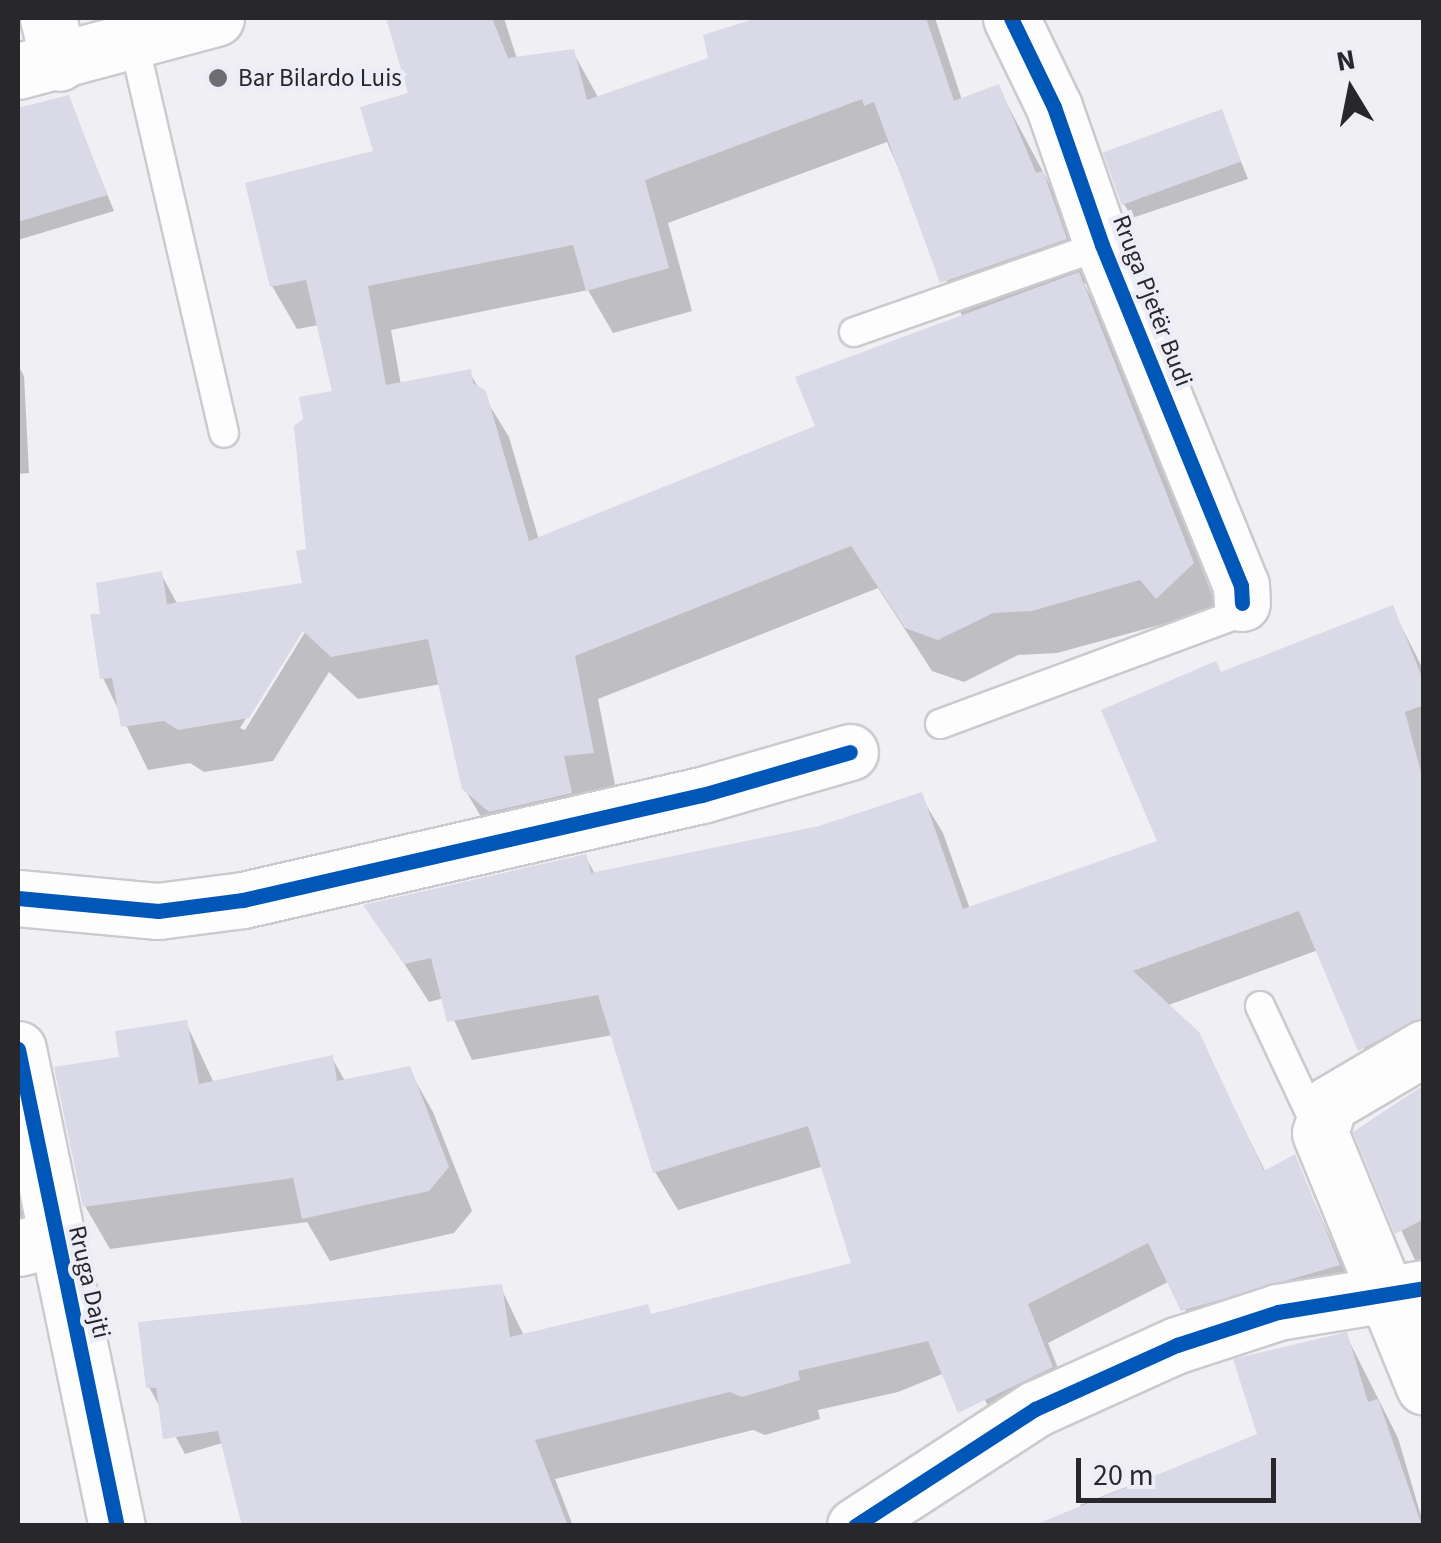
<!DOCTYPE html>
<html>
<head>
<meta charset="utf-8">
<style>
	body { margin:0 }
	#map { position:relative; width:1441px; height:1543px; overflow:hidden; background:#efeff4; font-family:"Source Sans 3",sans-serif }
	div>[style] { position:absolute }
	.shadow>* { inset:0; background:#0003 }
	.building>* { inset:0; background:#d9d9e7; transform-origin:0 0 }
	.roads { filter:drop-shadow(2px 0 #cbcbcf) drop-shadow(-2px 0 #cbcbcf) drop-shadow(0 2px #cbcbcf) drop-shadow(0 -2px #cbcbcf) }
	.lane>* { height:28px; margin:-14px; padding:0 14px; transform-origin:14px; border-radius:14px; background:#fdfdfd }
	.street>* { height:55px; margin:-27.5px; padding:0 27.5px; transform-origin:27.5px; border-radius:27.5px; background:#fdfdfd }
	.secondary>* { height:55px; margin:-27.5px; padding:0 27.5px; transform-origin:27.5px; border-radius:27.5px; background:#fdfdfd }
	.cycleway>* { height:15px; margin:-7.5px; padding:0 7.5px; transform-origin:7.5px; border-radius:7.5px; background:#0057b8 }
	.dots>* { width:28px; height:28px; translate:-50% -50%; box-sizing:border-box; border:5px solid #ecedf7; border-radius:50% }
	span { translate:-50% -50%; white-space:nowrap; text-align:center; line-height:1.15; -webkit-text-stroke:9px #ecedf7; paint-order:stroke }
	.poi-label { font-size:25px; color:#28282c }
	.left { translate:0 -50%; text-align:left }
	.street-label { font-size:25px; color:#28282c }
	.frame { position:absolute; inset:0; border:20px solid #28282c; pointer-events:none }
	.north { position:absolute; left:1301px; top:40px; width:100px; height:100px; -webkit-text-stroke:8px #ecedf7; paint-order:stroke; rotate:350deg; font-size:28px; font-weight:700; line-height:40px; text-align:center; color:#28282c }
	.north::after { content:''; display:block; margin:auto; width:35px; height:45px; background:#28282c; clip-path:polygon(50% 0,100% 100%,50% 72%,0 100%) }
	.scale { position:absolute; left:1076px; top:1458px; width:200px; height:45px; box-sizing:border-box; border:5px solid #28282c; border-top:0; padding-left:12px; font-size:30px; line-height:35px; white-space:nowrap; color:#28282c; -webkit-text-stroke:8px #ecedf7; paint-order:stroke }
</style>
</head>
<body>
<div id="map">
	<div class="shadow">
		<div style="clip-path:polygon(evenodd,399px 18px,504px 18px,517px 59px,573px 52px,599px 99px,711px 59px,706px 37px,766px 18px,935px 18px,962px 100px,998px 87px,1067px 217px,1090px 282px,1084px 284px,1103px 318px,1217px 607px,1182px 640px,1167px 623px,1057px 653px,1018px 655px,964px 682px,932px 671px,878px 588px,598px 699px,617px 795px,490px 832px,464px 788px,441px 684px,358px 699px,329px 672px,273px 761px,204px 772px,190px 763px,148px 770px,103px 678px,102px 616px,161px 574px,178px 605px,304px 585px,335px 393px,319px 325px,297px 329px,272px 286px,376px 153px,411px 94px,393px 33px,399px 18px,887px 142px,963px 318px,818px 427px,539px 540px,509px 437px,469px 372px,401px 385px,391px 330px,588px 290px,613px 333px,692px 311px,668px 223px,887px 142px,399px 18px,301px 629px,307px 629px,245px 730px,240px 728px,301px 629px)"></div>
		<div style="clip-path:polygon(68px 98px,114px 211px,18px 240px,18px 110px)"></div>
		<div style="clip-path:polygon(1221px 112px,1248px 179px,1132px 218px,1123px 202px)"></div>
		<div style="clip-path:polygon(18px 365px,24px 376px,29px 473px,18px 474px)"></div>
		<div style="clip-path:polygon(1392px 608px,1424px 671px,1424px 1066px,1383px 1088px,1318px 950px,1166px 1006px,1197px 1034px,1266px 1173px,1294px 1157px,1360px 1304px,1206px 1348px,1170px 1281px,1048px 1343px,1073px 1406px,1006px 1442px,967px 1364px,898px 1392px,818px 1410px,820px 1419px,765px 1435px,753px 1430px,555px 1479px,573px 1526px,269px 1526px,236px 1439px,185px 1454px,149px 1387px,500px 1286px,524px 1336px,652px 1316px,855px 1265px,824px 1166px,678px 1210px,655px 1172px,613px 1035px,472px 1060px,444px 998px,429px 1002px,367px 906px,585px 856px,595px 874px,820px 828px,920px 795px,943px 833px,970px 909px,1160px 842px,1222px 675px)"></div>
		<div style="clip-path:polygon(186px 1023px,214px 1083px,332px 1058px,345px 1081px,408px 1068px,433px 1112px,472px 1211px,454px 1233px,330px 1261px,307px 1222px,110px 1249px,85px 1206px,122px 1059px)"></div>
		<div style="clip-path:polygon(1424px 1086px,1424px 1269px,1420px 1271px,1356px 1132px)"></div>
		<div style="clip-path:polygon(18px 1141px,41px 1254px,18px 1266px)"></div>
		<div style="clip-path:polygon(1346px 1335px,1398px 1438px,1424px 1526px,1088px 1526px,1080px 1505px,1260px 1435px)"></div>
	</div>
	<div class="building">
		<div style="clip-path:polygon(386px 18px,492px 18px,508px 58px,574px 49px,587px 100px,708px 58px,703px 35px,757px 18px,926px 18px,954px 101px,999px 84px,1036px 173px,1043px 171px,1067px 239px,940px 283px,874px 102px,864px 106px,862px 99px,645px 180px,669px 268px,586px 291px,573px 245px,368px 286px,386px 385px,471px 369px,473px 383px,486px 391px,529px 541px,815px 426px,795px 377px,1079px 272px,1194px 563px,1156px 599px,1140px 580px,1032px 611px,993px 613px,938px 640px,905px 628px,851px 546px,575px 656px,594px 753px,564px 756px,572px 793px,489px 812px,462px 789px,428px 639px,331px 657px,303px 631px,249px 718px,178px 730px,164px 721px,121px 727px,112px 678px,100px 679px,90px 614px,100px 614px,96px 583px,162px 571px,167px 604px,302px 583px,296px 551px,306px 549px,294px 426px,303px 419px,299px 397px,332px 391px,306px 280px,270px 287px,245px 183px,373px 151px,360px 107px,408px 93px)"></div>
		<div style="clip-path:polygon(69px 95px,107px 195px,18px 222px,18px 108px)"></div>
		<div style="left:1222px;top:109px;width:56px;height:127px;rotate:70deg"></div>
		<div style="clip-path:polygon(1393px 605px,1424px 682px,1424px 705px,1405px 712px,1424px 784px,1424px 1017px,1358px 1051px,1299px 911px,1133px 971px,1199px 1032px,1264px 1171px,1295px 1154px,1340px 1265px,1181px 1311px,1148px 1243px,1028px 1304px,1053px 1367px,958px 1413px,928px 1341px,798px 1371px,800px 1380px,742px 1397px,730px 1392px,535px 1440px,568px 1526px,242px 1526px,218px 1431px,163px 1439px,156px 1388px,146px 1388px,138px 1322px,502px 1284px,510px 1337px,648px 1304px,651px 1314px,851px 1263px,808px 1126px,653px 1173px,598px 995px,447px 1022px,431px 958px,404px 964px,363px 905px,586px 854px,591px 873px,819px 826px,922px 792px,963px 909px,1157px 841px,1101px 710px,1216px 661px,1221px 672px)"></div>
		<div style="clip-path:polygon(187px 1020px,199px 1084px,333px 1055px,337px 1081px,410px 1066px,449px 1167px,429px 1191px,302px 1219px,293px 1178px,83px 1207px,54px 1067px,119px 1057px,115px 1031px)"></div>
		<div style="clip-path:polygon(1424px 1085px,1424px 1219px,1395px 1234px,1353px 1132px)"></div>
		<div style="clip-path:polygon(1347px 1332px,1368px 1402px,1378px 1399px,1422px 1526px,1032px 1526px,1257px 1434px,1233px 1359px)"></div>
	</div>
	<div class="roads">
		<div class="lane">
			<div style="left:134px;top:43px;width:400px;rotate:77deg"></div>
			<div style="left:854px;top:332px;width:263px;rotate:-19.3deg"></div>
			<div style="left:940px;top:724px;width:311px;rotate:-20.3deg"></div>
			<div style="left:1232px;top:616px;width:16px;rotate:-52deg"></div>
			<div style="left:1260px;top:1006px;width:134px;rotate:64.8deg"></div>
		</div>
		<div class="street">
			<div style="left:48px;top:18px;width:46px;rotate:76.3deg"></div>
			<div style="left:1011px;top:18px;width:99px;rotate:64.2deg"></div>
			<div style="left:1054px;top:107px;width:146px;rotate:70.8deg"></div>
			<div style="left:1102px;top:245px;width:367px;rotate:67.8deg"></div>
			<div style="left:1241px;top:585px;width:18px;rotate:87deg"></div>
			<div style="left:18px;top:898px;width:141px;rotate:5.3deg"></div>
			<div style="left:158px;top:911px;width:86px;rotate:-7.4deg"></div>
			<div style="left:243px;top:900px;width:471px;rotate:-12.9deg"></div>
			<div style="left:702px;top:795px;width:154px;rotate:-16.2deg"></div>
			<div style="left:1424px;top:1048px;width:110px;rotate:149.5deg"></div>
			<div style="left:1329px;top:1104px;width:30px;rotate:107deg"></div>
			<div style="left:1320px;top:1133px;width:274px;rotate:67.7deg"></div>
			<div style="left:18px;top:1248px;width:37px;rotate:-14deg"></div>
			<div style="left:855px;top:1526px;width:215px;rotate:-33deg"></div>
			<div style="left:1035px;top:1409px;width:156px;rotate:-24.3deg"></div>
			<div style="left:1177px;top:1345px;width:106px;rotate:-18.1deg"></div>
			<div style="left:1278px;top:1312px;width:148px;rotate:-9.3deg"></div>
		</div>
		<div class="secondary">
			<div style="left:18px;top:71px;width:205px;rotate:-15deg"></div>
			<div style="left:18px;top:1049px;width:487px;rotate:78.3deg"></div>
		</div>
	</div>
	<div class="cycleway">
		<div style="left:1011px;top:18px;width:99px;rotate:64.2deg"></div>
		<div style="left:1054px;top:107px;width:146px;rotate:70.8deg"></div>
		<div style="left:1102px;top:245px;width:367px;rotate:67.8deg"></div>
		<div style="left:1241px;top:585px;width:18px;rotate:87deg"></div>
		<div style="left:18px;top:898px;width:141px;rotate:5.3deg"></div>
		<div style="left:158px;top:911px;width:86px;rotate:-7.4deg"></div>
		<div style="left:243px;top:900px;width:471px;rotate:-12.9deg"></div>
		<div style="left:702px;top:795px;width:154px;rotate:-16.2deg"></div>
		<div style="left:18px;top:1049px;width:487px;rotate:78.3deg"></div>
		<div style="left:855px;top:1526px;width:215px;rotate:-33deg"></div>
		<div style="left:1035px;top:1409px;width:156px;rotate:-24.3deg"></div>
		<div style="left:1177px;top:1345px;width:106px;rotate:-18.1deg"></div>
		<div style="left:1278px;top:1312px;width:148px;rotate:-9.3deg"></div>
	</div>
	<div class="dots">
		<div style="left:218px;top:78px;background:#6e6e72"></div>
	</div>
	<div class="poi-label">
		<span class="left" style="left:238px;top:78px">Bar Bilardo Luis</span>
	</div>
	<div class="street-label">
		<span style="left:1152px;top:301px;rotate:69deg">Rruga Pjetër Budi</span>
		<span style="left:89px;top:1282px;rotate:77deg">Rruga Dajti</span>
	</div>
	<div class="frame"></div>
	<div class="north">N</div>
	<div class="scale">20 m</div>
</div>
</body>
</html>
